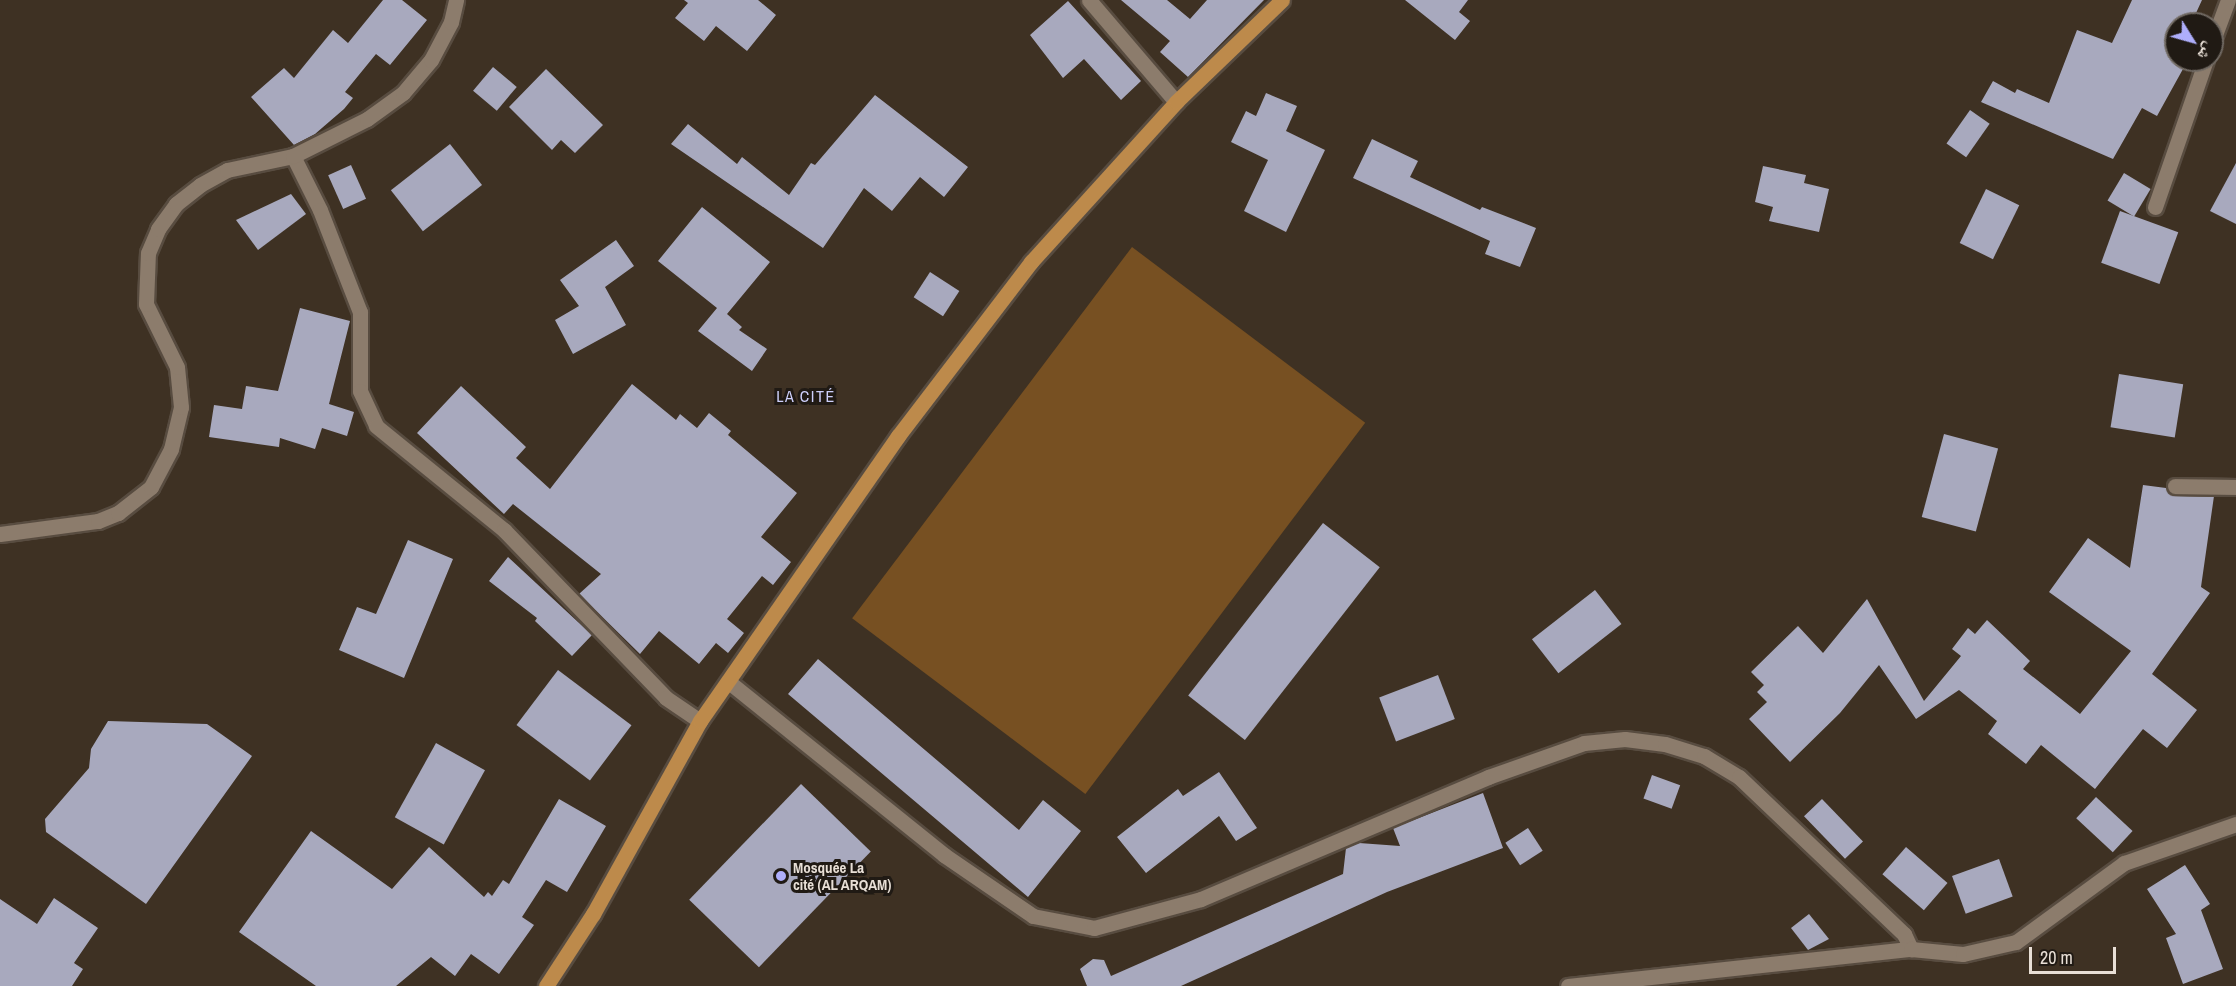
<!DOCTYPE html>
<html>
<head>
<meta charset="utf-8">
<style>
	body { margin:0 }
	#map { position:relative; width:2236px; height:986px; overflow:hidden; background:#3e3123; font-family:"Archivo Narrow","Noto Naskh Arabic",sans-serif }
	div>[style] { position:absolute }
	.green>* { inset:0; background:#775022; transform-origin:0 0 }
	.building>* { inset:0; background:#a8a9be; transform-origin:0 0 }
	.roads { filter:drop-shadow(2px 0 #584c40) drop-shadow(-2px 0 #584c40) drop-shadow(0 2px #584c40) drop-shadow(0 -2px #584c40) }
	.minor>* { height:15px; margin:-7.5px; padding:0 7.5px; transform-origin:7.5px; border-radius:7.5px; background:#8c7c6c }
	.primary>* { height:15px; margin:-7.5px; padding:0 7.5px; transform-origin:7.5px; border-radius:7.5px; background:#bd8a4b }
	.dots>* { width:16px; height:16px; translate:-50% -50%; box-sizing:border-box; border:3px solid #201a14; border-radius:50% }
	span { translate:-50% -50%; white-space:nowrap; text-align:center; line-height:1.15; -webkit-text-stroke:6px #201a14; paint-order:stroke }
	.poi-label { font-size:15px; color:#e8dfd6; font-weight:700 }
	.left { translate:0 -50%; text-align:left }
	.neighbourhood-label { font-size:16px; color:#ced0fb; letter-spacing:1.5px }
	.north { position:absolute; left:2164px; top:12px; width:60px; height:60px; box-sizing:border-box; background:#201a14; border:2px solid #706962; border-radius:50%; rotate:127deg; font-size:16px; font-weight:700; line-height:24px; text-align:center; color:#e8dfd6 }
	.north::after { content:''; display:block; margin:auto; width:21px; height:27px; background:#aeaefb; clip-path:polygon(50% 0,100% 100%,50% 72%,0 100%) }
	.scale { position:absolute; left:2029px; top:947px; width:87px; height:27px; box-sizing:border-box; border:3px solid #e8dfd6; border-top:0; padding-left:8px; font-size:18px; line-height:21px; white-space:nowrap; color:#e8dfd6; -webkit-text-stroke:4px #201a14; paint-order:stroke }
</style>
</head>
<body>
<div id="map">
	<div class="green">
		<div style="left:1132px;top:247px;width:292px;height:465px;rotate:37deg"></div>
	</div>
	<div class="building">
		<div style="clip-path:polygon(383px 0,402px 0,427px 20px,390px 65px,376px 54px,345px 92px,353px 98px,344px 109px,315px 134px,294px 145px,251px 97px,284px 68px,294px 78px,333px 30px,348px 43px)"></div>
		<div style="clip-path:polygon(684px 0,758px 0,776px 15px,747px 51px,716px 26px,704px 41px,675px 18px,688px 3px)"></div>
		<div style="clip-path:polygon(1121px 0,1167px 0,1190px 19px,1207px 0,1264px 0,1188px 77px,1160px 52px,1170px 41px)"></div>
		<div style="clip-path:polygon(1405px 0,1468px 0,1459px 12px,1470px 21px,1455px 40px)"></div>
		<div style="clip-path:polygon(2132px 0,2202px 0,2191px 24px,2176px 24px,2176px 65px,2183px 69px,2157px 116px,2142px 108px,2113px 159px,1981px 102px,1993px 81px,2015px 93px,2017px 89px,2049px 103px,2077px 30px,2112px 43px)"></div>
		<div style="clip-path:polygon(1068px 1px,1141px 81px,1121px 100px,1084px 59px,1063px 78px,1030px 35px)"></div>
		<div style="left:493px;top:67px;width:31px;height:31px;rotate:40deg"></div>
		<div style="clip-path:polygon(546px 69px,603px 125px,575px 153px,561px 140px,552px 150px,509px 107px)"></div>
		<div style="clip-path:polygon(1266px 93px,1297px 106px,1286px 131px,1325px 150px,1286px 232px,1244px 211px,1268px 160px,1231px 142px,1246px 111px,1256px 116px)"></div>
		<div style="clip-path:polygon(875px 95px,968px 167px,944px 197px,920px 177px,892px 211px,864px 188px,823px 248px,671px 144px,688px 124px,737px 164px,742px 157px,789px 195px,811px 163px,815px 165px)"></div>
		<div style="left:1970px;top:110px;width:24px;height:41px;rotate:35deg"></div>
		<div style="clip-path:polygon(1372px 139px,1418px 161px,1410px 177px,1480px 210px,1482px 207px,1536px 228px,1520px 267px,1485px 254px,1490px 241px,1353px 178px)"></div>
		<div style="left:450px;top:144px;width:52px;height:75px;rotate:52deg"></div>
		<div style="clip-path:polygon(2236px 163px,2236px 224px,2210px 211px)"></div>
		<div style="left:351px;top:165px;width:37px;height:25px;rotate:66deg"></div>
		<div style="clip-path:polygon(1763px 166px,1806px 175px,1804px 183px,1829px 189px,1819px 232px,1769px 221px,1773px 207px,1755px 202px)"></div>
		<div style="left:2124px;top:173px;width:31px;height:32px;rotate:31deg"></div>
		<div style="left:1986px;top:189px;width:37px;height:60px;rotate:26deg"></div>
		<div style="clip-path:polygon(291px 194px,306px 214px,258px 250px,236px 220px)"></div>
		<div style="clip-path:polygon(702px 207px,770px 262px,727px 314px,742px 327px,739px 330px,767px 349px,752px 371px,698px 331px,717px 308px,658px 261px)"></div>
		<div style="left:2120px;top:211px;width:62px;height:55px;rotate:20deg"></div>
		<div style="clip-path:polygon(616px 240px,634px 266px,605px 287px,626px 325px,573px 354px,555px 320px,579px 306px,560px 280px)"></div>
		<div style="left:930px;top:272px;width:35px;height:30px;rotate:33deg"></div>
		<div style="clip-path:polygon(300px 308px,350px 321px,329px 404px,354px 412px,347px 436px,322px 428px,315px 449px,280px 438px,279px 447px,209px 437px,214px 405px,242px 409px,246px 386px,278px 391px)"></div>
		<div style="left:2119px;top:374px;width:65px;height:54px;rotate:9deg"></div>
		<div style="clip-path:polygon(632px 384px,676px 420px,680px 414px,697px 428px,709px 413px,731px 431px,728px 435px,797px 493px,761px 537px,791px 562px,773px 585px,762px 576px,727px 619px,744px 633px,728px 653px,716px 643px,699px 664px,659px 631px,640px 654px,579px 594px,601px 574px,513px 504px,504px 514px,417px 433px,461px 386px,526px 447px,516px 458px,550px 489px)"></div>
		<div style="left:1944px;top:434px;width:56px;height:86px;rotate:15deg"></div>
		<div style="clip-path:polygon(2143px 485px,2166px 488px,2174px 496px,2214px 496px,2201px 587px,2210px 593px,2152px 674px,2197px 710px,2167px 748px,2143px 729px,2095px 789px,2041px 745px,2026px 764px,1988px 734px,1997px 721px,1959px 690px,1916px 719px,1879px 665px,1840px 713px,1790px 762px,1749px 719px,1767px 702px,1757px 692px,1764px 685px,1751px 672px,1798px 626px,1823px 653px,1867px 599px,1924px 701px,1961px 656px,1952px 649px,1968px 628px,1975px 634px,1987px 620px,2030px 661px,2023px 669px,2080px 714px,2131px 651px,2049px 592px,2088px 538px,2130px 568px)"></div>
		<div style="left:1323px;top:523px;width:72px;height:219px;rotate:38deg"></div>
		<div style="clip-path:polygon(408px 540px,453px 559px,404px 678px,339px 650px,357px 607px,376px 614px)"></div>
		<div style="clip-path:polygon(508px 557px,592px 635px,572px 656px,535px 621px,537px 618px,489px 581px)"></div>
		<div style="left:1595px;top:590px;width:43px;height:80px;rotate:52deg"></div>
		<div style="clip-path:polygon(818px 659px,1019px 830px,1043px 800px,1081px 831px,1028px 897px,788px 694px)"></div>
		<div style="left:558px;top:670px;width:92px;height:69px;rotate:37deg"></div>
		<div style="left:1438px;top:675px;width:47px;height:63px;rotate:69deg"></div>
		<div style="clip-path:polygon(108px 721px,207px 724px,252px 756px,146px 904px,46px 832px,45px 819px,89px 768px,91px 749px)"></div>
		<div style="left:436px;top:743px;width:56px;height:85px;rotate:29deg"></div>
		<div style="clip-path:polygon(1219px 772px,1257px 828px,1236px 841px,1219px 816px,1146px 873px,1117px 837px,1178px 789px,1183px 796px)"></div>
		<div style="left:1652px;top:775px;width:30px;height:25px;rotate:20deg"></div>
		<div style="left:801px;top:784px;width:97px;height:161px;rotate:44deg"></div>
		<div style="clip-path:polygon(1483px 793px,1503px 848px,1387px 892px,1181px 986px,1087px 986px,1080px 969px,1093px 959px,1104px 960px,1111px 976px,1343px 874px,1346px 848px,1359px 843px,1400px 846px,1393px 828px)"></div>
		<div style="left:2096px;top:797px;width:50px;height:29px;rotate:43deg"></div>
		<div style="clip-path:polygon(559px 799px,606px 826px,567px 892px,546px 880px,522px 917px,534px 925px,499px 974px,471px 954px,455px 976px,431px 957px,396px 986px,316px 986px,239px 932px,311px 831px,392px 889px,429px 847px,484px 897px,488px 892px,492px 896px,503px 880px,509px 884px)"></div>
		<div style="left:1822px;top:799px;width:59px;height:25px;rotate:46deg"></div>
		<div style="left:1528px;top:828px;width:27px;height:27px;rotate:57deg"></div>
		<div style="left:1906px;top:847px;width:55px;height:36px;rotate:41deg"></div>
		<div style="left:1999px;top:859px;width:40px;height:50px;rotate:70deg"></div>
		<div style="clip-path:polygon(2185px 865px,2210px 904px,2201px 910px,2223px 969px,2183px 984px,2166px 938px,2176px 934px,2147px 889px)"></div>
		<div style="clip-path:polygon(54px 898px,98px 928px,74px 963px,83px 969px,72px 986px,0 986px,0 899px,37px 924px)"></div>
		<div style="clip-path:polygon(1809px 914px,1829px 939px,1808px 950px,1791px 928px)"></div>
	</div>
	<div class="roads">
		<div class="minor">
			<div style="left:1089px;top:0;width:134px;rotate:49.5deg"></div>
			<div style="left:2212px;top:43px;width:46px;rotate:-69.6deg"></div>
			<div style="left:293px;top:156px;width:60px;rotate:63.4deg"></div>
			<div style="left:320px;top:210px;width:110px;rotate:68.6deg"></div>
			<div style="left:360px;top:312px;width:79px;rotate:90deg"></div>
			<div style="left:360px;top:391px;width:38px;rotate:65deg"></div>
			<div style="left:376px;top:426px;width:165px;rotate:39.1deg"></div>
			<div style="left:504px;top:530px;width:233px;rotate:46deg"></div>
			<div style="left:666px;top:698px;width:41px;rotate:34.1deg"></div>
			<div style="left:2155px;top:207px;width:156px;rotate:-70.9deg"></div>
			<div style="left:2175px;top:486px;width:61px;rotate:0.9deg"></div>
			<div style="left:0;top:534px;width:99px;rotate:-7.6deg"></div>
			<div style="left:98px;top:521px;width:22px;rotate:-22deg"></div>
			<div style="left:118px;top:513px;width:42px;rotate:-38.2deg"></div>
			<div style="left:151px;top:487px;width:43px;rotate:-62.2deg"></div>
			<div style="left:171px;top:449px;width:43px;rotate:-76.6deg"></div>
			<div style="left:181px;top:407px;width:40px;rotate:-95.7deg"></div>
			<div style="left:177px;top:367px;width:70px;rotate:-116.2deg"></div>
			<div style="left:146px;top:304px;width:51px;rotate:-87.8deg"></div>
			<div style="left:148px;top:253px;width:26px;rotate:-67deg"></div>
			<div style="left:158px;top:229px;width:31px;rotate:-54deg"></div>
			<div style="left:176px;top:204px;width:31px;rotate:-38deg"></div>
			<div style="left:200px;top:185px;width:31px;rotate:-29deg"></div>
			<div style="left:227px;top:170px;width:67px;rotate:-12deg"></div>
			<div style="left:293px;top:156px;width:83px;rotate:-26.6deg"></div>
			<div style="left:367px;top:119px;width:44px;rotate:-35.8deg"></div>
			<div style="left:403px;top:93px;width:43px;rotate:-49.7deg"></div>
			<div style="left:431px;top:60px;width:43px;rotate:-62.2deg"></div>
			<div style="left:451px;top:22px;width:23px;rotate:-77deg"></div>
			<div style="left:729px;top:682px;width:276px;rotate:38.8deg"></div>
			<div style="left:944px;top:855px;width:108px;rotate:34.4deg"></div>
			<div style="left:1033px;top:916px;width:62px;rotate:11.1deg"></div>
			<div style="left:1094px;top:928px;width:111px;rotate:-15.2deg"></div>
			<div style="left:1201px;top:899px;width:312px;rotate:-23deg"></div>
			<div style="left:1488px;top:777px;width:102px;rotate:-19.5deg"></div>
			<div style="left:1584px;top:743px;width:41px;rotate:-5.6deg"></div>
			<div style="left:1625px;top:739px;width:40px;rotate:7.1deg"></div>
			<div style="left:1665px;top:744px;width:41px;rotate:17.1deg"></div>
			<div style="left:1704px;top:756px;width:41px;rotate:31deg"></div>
			<div style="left:1739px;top:777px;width:228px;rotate:43.6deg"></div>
			<div style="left:1904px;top:934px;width:17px;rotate:65deg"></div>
			<div style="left:1568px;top:986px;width:345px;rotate:-6.2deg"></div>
			<div style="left:1911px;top:949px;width:52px;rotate:5.5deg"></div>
			<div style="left:1963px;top:954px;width:54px;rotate:-12.8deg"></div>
			<div style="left:2016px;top:942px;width:134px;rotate:-36.2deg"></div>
			<div style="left:2124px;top:863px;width:119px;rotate:-19.2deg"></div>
		</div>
		<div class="primary">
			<div style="left:546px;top:986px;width:86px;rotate:-56.9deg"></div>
			<div style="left:593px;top:914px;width:221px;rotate:-61deg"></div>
			<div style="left:700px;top:721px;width:347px;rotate:-55.2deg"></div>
			<div style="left:898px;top:436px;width:219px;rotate:-52.6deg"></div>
			<div style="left:1031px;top:262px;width:216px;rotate:-47.8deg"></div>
			<div style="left:1176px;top:102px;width:147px;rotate:-43.9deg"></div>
		</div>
	</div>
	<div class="dots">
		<div style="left:781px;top:876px;background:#aeaefb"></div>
	</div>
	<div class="poi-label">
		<span class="left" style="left:793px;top:876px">Mosquée La<br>cité (AL ARQAM)</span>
	</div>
	<div class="neighbourhood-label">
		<span style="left:806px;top:396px">LA CITÉ</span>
	</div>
	<div class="north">ش</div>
	<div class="scale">20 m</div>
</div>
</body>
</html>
